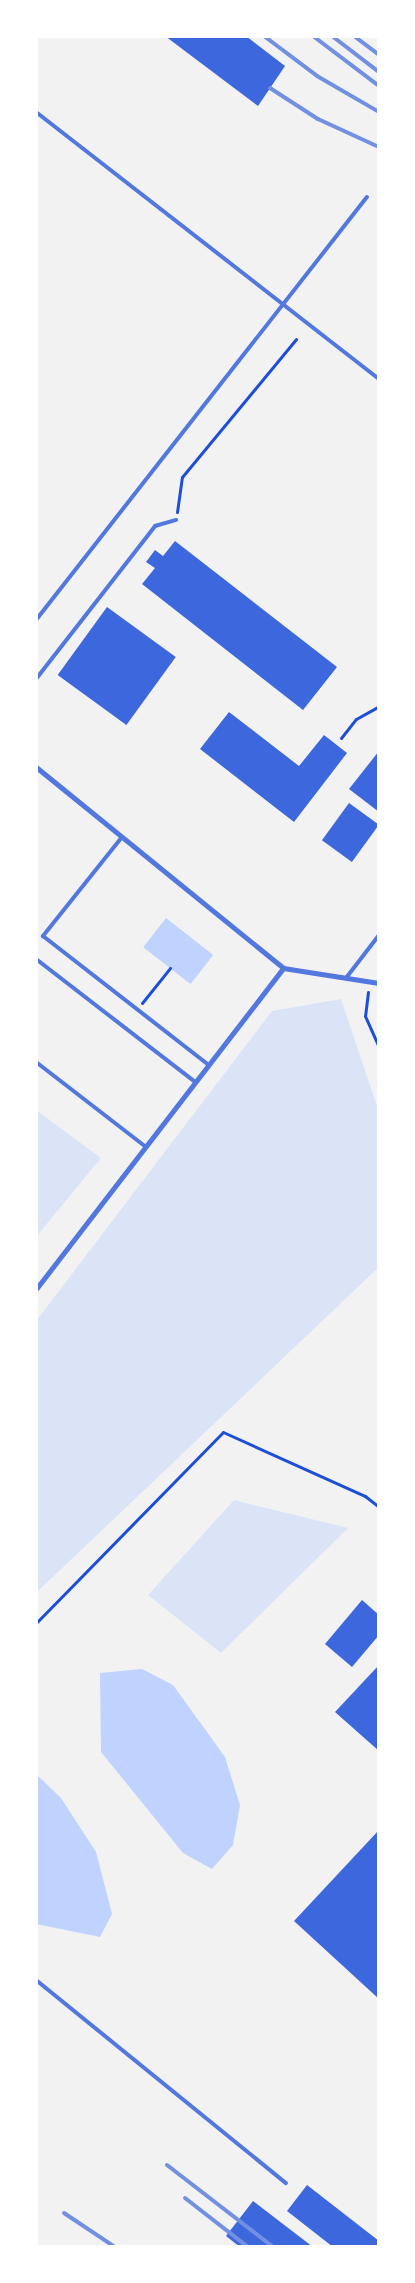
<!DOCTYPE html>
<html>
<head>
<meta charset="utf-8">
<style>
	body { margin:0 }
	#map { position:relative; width:415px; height:2283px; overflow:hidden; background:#f2f2f2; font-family:"Roboto Condensed",sans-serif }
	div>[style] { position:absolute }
	.green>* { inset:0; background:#dbe4f7 }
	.water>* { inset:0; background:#bfd3fe; transform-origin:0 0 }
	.building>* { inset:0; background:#3d67dc; transform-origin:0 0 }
	.path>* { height:3px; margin:-1.5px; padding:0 1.5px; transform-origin:1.5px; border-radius:1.5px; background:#1d4ed8 }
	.service>* { height:4px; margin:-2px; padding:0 2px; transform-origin:2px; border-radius:2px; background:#5277de }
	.minor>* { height:5px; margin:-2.5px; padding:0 2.5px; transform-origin:2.5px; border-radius:2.5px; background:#5277de }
	.rail>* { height:4px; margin:-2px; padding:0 2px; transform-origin:2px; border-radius:2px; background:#7290e2 }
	span { translate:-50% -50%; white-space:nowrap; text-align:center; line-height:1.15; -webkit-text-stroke:4px #fff; paint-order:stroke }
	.frame { position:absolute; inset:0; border:38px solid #fff; pointer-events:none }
</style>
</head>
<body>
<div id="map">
	<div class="green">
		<div style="clip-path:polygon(341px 999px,379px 1112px,379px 1267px,36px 1593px,36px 1321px,272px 1011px)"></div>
		<div style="clip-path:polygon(36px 1110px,101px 1158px,36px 1237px)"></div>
		<div style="clip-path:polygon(234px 1500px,348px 1528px,221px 1653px,148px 1595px)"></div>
	</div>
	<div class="water">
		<div style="left:166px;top:918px;width:60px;height:37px;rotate:38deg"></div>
		<div style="clip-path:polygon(142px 1669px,173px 1685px,225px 1757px,240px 1805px,233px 1845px,212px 1869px,183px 1853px,101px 1752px,100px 1673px)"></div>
		<div style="clip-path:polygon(36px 1774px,61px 1798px,96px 1852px,112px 1914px,100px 1937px,36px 1924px)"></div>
	</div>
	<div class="building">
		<div style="clip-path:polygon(165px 36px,246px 36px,285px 66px,258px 106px)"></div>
		<div style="clip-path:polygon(175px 541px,337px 667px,303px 710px,142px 584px,155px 568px,146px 562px,155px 550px,163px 556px)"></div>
		<div style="left:107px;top:607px;width:85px;height:84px;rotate:36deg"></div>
		<div style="clip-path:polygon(229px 712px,299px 766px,324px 735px,347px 753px,294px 822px,200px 749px)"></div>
		<div style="clip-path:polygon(379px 751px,379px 812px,349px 789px)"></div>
		<div style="left:349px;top:803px;width:37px;height:46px;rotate:36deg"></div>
		<div style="clip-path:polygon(362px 1600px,379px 1615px,379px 1635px,352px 1667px,325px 1644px)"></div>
		<div style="clip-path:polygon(379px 1665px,379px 1751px,335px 1712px)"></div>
		<div style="clip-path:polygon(379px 1830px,379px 1999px,294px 1921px)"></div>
		<div style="clip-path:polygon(307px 2185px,379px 2241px,379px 2247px,333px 2247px,287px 2211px)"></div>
		<div style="clip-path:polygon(253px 2201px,313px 2247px,240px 2247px,226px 2236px)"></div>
	</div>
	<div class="path">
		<div style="left:177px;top:512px;width:35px;rotate:-82deg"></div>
		<div style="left:182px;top:477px;width:179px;rotate:-50.4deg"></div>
		<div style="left:341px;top:738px;width:24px;rotate:-52deg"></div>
		<div style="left:356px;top:719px;width:26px;rotate:-29deg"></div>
		<div style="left:368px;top:992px;width:24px;rotate:97deg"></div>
		<div style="left:365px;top:1016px;width:35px;rotate:66deg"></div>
		<div style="left:142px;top:1003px;width:45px;rotate:-51.3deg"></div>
		<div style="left:36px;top:1623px;width:267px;rotate:-45.6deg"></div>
		<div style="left:223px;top:1432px;width:156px;rotate:24.3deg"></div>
		<div style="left:365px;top:1496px;width:18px;rotate:38deg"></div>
	</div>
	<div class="service">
		<div style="left:36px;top:112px;width:435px;rotate:37.9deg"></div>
		<div style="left:36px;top:620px;width:537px;rotate:-51.96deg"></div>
		<div style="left:36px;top:679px;width:194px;rotate:-52.1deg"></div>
		<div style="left:155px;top:526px;width:22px;rotate:-16deg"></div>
		<div style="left:122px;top:837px;width:127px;rotate:128.6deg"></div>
		<div style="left:43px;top:936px;width:210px;rotate:37.9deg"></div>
		<div style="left:36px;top:959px;width:201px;rotate:37.7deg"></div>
		<div style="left:346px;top:978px;width:54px;rotate:-52.5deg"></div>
		<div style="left:36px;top:1062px;width:139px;rotate:37.7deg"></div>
		<div style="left:36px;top:1980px;width:322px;rotate:39.1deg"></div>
	</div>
	<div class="minor">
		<div style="left:36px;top:767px;width:318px;rotate:39.1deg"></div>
		<div style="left:283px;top:968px;width:97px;rotate:8.9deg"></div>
		<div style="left:36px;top:1289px;width:405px;rotate:-52.4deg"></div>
	</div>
	<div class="rail">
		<div style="left:264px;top:36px;width:66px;rotate:37deg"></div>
		<div style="left:317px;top:76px;width:72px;rotate:30.1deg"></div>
		<div style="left:313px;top:36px;width:83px;rotate:37.1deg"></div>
		<div style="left:332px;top:36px;width:59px;rotate:37.5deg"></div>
		<div style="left:354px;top:36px;width:31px;rotate:37deg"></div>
		<div style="left:270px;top:88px;width:57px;rotate:32.9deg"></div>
		<div style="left:318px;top:119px;width:67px;rotate:24.7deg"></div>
		<div style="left:167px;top:2165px;width:134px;rotate:37.7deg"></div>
		<div style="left:185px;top:2198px;width:80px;rotate:37.9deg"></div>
		<div style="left:64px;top:2213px;width:61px;rotate:33.7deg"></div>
	</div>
	<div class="frame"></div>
</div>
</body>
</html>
